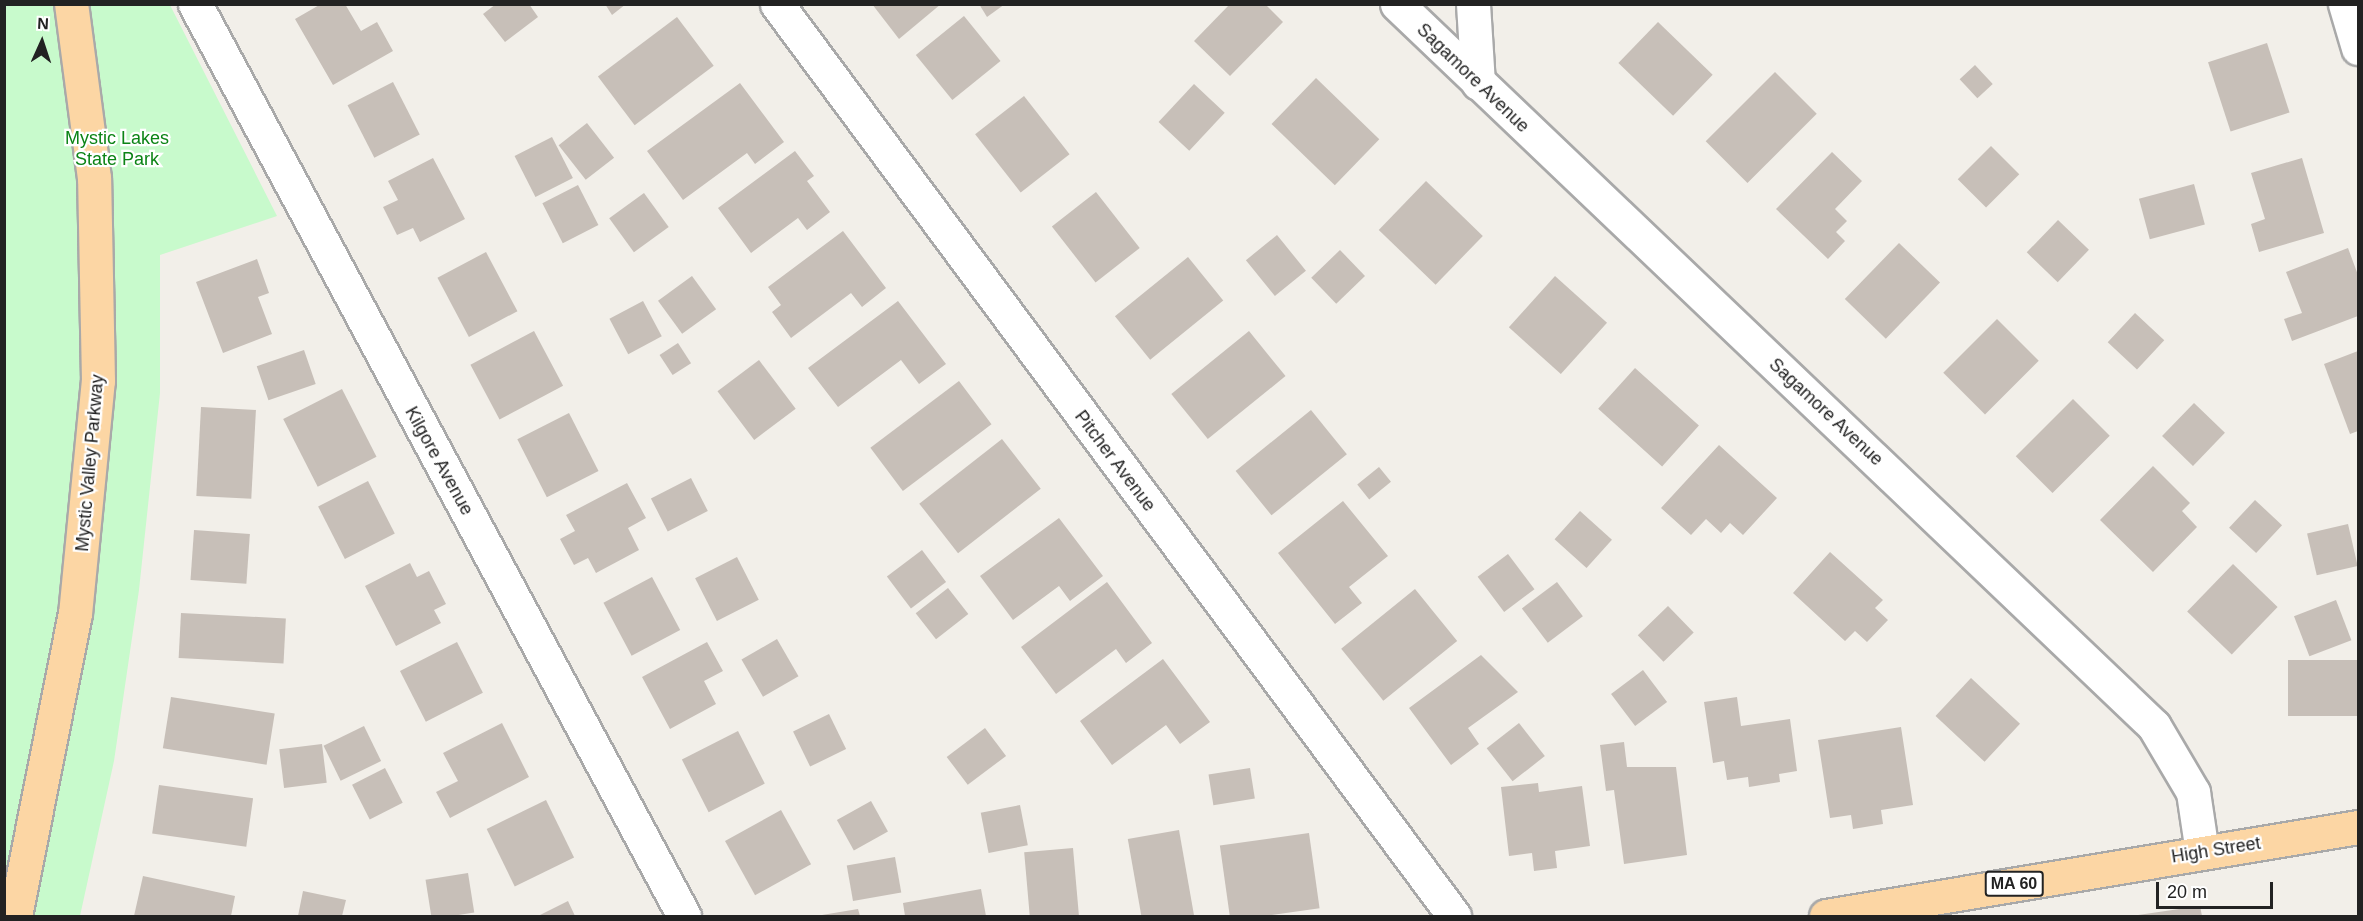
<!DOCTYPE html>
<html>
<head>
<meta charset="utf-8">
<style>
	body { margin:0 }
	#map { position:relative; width:2363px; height:921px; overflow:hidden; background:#f2efe9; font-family:Helvetica,sans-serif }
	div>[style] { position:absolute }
	.park>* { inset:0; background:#c8facc }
	.building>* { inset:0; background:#c7bfb8; transform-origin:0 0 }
	.roads { filter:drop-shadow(2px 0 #a9a9a9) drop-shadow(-2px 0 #a9a9a9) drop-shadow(0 2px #a9a9a9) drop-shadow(0 -2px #a9a9a9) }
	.minor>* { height:33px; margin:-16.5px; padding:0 16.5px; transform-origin:16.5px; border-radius:16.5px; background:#fff }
	.major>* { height:33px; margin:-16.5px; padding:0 16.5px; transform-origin:16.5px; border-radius:16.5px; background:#fcd6a4 }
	span { translate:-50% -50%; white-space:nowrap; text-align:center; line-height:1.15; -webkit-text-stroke:4.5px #fff; paint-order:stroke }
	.shield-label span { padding:2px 4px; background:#fff; border:2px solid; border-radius:4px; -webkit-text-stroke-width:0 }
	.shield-label { font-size:16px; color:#222; font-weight:700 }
	.street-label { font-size:18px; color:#222 }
	.park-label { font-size:18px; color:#0c8416 }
	.frame { position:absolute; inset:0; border:6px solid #222; pointer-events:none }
	.north { position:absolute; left:12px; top:12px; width:60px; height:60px; -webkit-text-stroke:4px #fff; paint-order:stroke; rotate:3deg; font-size:16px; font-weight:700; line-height:24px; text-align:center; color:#222 }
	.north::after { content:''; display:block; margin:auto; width:21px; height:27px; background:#222; clip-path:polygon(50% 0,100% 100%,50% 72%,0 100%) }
	.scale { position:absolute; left:2156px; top:882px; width:117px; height:27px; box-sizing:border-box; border:3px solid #222; border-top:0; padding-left:8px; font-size:18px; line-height:21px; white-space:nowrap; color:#222; -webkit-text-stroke:4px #fff; paint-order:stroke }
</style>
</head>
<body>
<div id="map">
	<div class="park">
		<div style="clip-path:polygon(5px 5px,170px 5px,277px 216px,160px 255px,160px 393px,139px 590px,114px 761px,80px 916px,5px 916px)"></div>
	</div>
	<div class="building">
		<div style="clip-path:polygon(321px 4px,345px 4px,361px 31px,377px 22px,393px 51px,333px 85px,295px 19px)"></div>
		<div style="clip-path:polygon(496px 4px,529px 4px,538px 17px,505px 42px,483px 14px)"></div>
		<div style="clip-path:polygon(605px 4px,626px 4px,612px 15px)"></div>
		<div style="clip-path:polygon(872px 4px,941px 4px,899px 39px)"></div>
		<div style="clip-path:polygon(979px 4px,1005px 4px,987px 17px)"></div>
		<div style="clip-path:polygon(1230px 4px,1265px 4px,1283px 22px,1230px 76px,1194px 41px)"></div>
		<div style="left:964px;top:16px;width:58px;height:62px;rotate:51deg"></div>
		<div style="left:677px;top:17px;width:61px;height:99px;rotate:53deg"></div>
		<div style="left:1658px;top:22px;width:76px;height:57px;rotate:44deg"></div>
		<div style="left:2267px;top:43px;width:73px;height:62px;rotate:72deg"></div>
		<div style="left:1975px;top:65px;width:26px;height:21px;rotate:47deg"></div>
		<div style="left:1775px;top:72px;width:59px;height:98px;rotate:45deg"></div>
		<div style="left:1316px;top:78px;width:88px;height:64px;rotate:44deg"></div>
		<div style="left:393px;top:82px;width:59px;height:51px;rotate:63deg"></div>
		<div style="clip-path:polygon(740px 83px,784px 142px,755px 164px,747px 153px,683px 200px,647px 151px)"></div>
		<div style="left:1194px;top:84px;width:42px;height:52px;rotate:43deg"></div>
		<div style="left:1024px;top:96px;width:74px;height:62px;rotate:52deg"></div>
		<div style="left:587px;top:123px;width:44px;height:36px;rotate:52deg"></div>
		<div style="left:552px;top:137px;width:46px;height:42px;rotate:63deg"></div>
		<div style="left:1991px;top:146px;width:40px;height:47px;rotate:45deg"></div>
		<div style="clip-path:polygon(795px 151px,814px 176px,807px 181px,830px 212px,807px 230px,798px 218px,751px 253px,718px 208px)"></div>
		<div style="clip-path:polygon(1832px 152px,1862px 181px,1835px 209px,1847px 221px,1836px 232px,1845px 241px,1828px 259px,1776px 209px)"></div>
		<div style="clip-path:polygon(433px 158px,465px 219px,420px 242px,413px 228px,397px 235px,383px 207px,398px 200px,388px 181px)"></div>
		<div style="clip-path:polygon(2302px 158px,2324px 233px,2259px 252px,2251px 224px,2265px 219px,2251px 173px)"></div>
		<div style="left:1426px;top:181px;width:79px;height:68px;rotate:44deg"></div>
		<div style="left:2194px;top:184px;width:42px;height:57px;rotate:75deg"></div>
		<div style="left:578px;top:185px;width:45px;height:40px;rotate:63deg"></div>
		<div style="left:1096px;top:192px;width:71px;height:56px;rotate:52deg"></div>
		<div style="left:644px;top:193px;width:42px;height:43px;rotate:54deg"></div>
		<div style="left:2058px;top:220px;width:43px;height:45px;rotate:44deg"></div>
		<div style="clip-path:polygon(843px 231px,886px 288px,862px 307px,851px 293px,791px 338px,772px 312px,781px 305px,768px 287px)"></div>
		<div style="left:1277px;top:235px;width:46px;height:40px;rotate:51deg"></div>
		<div style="left:1899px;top:243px;width:57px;height:78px;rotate:44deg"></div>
		<div style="clip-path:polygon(2348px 248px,2358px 275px,2358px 316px,2292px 341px,2284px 319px,2302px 313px,2286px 272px)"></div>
		<div style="left:1340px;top:250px;width:36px;height:40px;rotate:46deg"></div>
		<div style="left:486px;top:252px;width:67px;height:55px;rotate:62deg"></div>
		<div style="left:1188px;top:257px;width:56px;height:94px;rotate:51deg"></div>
		<div style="clip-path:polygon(257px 259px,269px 293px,258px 297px,272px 334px,223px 353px,196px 282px)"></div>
		<div style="left:692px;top:276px;width:41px;height:42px;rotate:54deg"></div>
		<div style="left:1555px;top:276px;width:70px;height:69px;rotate:42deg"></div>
		<div style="left:643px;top:301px;width:40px;height:38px;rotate:62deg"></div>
		<div style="clip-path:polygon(898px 301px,946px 364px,919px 384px,901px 360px,838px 407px,808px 368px)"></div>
		<div style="left:2135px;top:313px;width:40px;height:40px;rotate:43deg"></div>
		<div style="left:1997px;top:319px;width:59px;height:76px;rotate:45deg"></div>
		<div style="left:534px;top:331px;width:62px;height:72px;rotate:62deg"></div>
		<div style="left:1249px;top:331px;width:58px;height:100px;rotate:51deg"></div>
		<div style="left:678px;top:343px;width:24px;height:22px;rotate:57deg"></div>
		<div style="left:304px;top:350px;width:36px;height:50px;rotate:71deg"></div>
		<div style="clip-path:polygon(2358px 351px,2358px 431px,2350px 434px,2324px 364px)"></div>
		<div style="left:759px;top:360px;width:61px;height:52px;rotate:53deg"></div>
		<div style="left:1635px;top:368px;width:86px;height:55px;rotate:42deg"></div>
		<div style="left:959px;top:381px;width:54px;height:111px;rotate:53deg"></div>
		<div style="left:342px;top:389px;width:76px;height:66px;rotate:63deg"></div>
		<div style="left:2073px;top:399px;width:52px;height:81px;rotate:45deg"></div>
		<div style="left:2194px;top:403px;width:43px;height:46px;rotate:44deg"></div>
		<div style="left:201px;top:407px;width:55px;height:89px;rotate:3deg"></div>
		<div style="left:1311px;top:410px;width:57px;height:97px;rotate:51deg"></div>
		<div style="left:569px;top:413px;width:65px;height:58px;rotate:63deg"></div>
		<div style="left:1002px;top:439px;width:63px;height:105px;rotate:52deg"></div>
		<div style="clip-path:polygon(1719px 445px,1777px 498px,1743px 535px,1730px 523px,1721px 533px,1706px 519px,1691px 535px,1661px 508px)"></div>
		<div style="clip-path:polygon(2153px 466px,2190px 503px,2182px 511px,2197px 527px,2153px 572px,2100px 520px)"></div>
		<div style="left:1379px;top:467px;width:19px;height:28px;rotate:51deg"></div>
		<div style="left:691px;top:478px;width:37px;height:45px;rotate:63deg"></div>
		<div style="left:368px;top:481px;width:59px;height:56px;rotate:63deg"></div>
		<div style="clip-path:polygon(627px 483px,646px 518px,628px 528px,639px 550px,596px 573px,588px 558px,574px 565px,560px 539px,575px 531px,566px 515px)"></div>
		<div style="left:2255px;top:500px;width:37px;height:38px;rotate:43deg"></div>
		<div style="clip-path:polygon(1343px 501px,1388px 556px,1349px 587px,1362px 603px,1335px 624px,1278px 553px)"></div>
		<div style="left:1580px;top:511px;width:43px;height:38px;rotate:42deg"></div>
		<div style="clip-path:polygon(1059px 518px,1103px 576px,1070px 601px,1059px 586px,1013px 620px,980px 576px)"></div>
		<div style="left:2348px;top:524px;width:43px;height:42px;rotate:77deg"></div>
		<div style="left:194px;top:530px;width:56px;height:50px;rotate:4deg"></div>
		<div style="left:922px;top:550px;width:40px;height:44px;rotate:53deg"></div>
		<div style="clip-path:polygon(1830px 552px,1883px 600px,1875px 608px,1888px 620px,1867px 642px,1855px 631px,1845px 641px,1793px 593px)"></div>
		<div style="left:1508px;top:554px;width:44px;height:38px;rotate:53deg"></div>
		<div style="left:737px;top:557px;width:48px;height:47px;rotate:63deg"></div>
		<div style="clip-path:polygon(410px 563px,417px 577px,429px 571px,446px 604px,434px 610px,441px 623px,396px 646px,365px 586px)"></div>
		<div style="left:2233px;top:564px;width:62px;height:66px;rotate:44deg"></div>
		<div style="left:652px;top:577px;width:60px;height:55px;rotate:62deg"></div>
		<div style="clip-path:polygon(1107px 582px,1152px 643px,1126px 663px,1116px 649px,1056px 694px,1021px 647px)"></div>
		<div style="left:1557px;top:582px;width:43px;height:44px;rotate:53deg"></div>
		<div style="left:948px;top:588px;width:33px;height:41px;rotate:52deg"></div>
		<div style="left:1415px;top:589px;width:67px;height:95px;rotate:51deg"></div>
		<div style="left:2336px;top:600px;width:43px;height:45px;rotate:69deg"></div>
		<div style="left:1668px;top:606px;width:37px;height:42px;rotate:46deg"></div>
		<div style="left:181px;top:613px;width:105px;height:45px;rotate:3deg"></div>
		<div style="left:777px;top:639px;width:43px;height:41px;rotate:60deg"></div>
		<div style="left:457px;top:642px;width:57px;height:64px;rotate:63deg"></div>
		<div style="clip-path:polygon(707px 642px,723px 671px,704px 681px,716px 704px,670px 729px,642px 677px)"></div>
		<div style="clip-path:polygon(1481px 655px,1518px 692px,1468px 728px,1479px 744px,1451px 765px,1409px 708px)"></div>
		<div style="clip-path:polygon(1163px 659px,1210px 722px,1180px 744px,1166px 725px,1112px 765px,1080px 721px)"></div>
		<div style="left:2358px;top:660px;width:56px;height:70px;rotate:90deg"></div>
		<div style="left:1643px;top:670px;width:40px;height:40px;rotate:53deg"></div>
		<div style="left:1971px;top:678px;width:67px;height:52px;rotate:43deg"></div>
		<div style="left:171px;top:697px;width:105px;height:52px;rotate:9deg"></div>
		<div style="clip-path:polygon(1737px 697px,1741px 726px,1790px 719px,1797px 771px,1779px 774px,1780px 782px,1749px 787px,1748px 777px,1727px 780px,1724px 761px,1713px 763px,1704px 702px)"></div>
		<div style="left:829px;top:714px;width:39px;height:40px;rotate:64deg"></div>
		<div style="clip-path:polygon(502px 723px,529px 777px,450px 818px,436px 792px,458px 781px,443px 753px)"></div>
		<div style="left:1519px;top:723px;width:42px;height:41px;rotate:52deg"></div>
		<div style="left:364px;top:726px;width:39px;height:45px;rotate:64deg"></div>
		<div style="clip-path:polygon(1901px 727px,1913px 805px,1881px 810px,1883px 824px,1853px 829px,1851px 815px,1830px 818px,1818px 740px)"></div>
		<div style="left:985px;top:728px;width:35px;height:48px;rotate:53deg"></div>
		<div style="left:738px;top:731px;width:59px;height:63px;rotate:63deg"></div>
		<div style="clip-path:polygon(1624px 742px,1627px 767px,1676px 767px,1687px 855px,1624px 864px,1614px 790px,1606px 791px,1600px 745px)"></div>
		<div style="left:322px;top:744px;width:39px;height:43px;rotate:83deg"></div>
		<div style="left:385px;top:768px;width:39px;height:37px;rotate:63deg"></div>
		<div style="left:1250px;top:768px;width:31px;height:42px;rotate:81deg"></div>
		<div style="clip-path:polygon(1538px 783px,1539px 792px,1582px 786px,1590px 846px,1555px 851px,1557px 868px,1534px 871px,1532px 853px,1509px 856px,1501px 787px)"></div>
		<div style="left:159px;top:785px;width:95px;height:49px;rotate:8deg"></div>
		<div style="left:546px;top:800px;width:64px;height:66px;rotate:64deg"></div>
		<div style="left:871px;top:801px;width:35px;height:39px;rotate:61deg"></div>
		<div style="left:1020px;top:805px;width:41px;height:40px;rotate:79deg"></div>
		<div style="left:781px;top:810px;width:62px;height:64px;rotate:61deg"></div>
		<div style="left:1179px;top:830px;width:87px;height:52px;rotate:80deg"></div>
		<div style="left:1309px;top:833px;width:76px;height:90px;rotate:82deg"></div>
		<div style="left:1073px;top:848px;width:68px;height:49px;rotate:85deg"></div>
		<div style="left:895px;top:857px;width:36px;height:49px;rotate:80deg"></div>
		<div style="left:468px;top:873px;width:40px;height:43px;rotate:81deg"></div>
		<div style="clip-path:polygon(143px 876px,235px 896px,231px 916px,134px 916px)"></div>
		<div style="clip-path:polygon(981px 889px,986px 916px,905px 916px,903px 903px)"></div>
		<div style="clip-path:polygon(303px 891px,346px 900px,342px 916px,298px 916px)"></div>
		<div style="clip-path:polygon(568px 901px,575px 916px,538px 916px)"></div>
		<div style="clip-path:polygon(2200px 906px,2202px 916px,2138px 916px,2138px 915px)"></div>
		<div style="clip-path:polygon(858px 909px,860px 916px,822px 916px,822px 915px)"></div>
	</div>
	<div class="roads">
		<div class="minor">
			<div style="left:195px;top:4px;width:1035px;rotate:61.8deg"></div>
			<div style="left:777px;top:4px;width:1136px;rotate:53.41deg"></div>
			<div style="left:1397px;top:4px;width:1046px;rotate:43.64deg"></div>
			<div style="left:2154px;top:726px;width:77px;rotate:59.4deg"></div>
			<div style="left:2193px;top:792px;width:61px;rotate:81.5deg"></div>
			<div style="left:1473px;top:4px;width:79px;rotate:86.4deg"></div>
			<div style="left:2345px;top:4px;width:46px;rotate:73.5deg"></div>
		</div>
		<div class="major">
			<div style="left:15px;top:916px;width:308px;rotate:-78.8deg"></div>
			<div style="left:75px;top:614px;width:234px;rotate:-84.4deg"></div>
			<div style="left:98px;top:381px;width:203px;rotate:-91.1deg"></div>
			<div style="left:94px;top:178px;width:176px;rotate:-97.5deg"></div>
			<div style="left:1826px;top:916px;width:539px;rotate:-9.5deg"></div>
		</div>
	</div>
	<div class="shield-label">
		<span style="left:2014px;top:884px">MA 60</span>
	</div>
	<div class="street-label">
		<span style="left:1473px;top:78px;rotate:44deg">Sagamore Avenue</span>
		<span style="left:1826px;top:412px;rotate:43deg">Sagamore Avenue</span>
		<span style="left:439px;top:461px;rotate:61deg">Kilgore Avenue</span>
		<span style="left:1115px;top:461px;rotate:53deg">Pitcher Avenue</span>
		<span style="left:90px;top:463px;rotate:-85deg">Mystic Valley Parkway</span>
		<span style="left:2216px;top:850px;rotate:-9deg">High Street</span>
	</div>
	<div class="park-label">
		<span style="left:117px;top:149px">Mystic Lakes<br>State Park</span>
	</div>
	<div class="frame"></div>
	<div class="north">N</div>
	<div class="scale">20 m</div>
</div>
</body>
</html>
